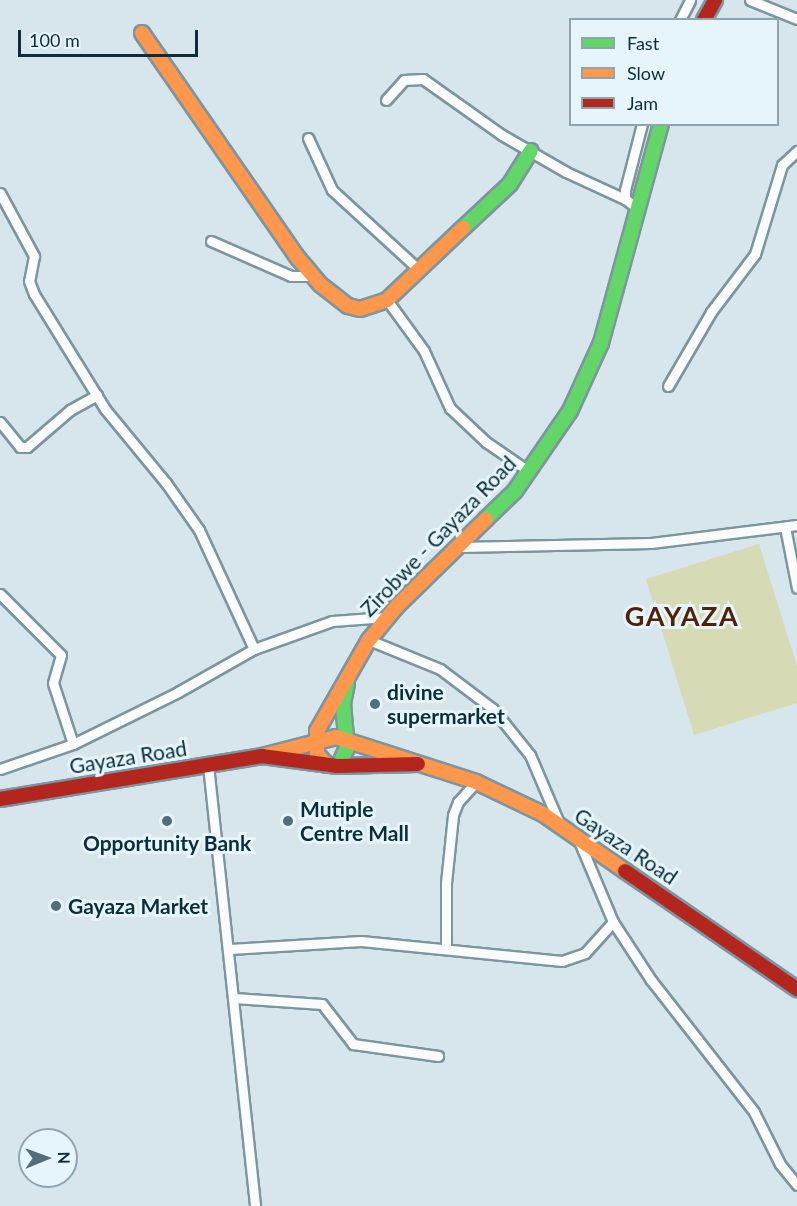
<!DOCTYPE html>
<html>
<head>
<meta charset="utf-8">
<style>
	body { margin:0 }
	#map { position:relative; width:797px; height:1206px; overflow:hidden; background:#d7e6ed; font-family:Lato,sans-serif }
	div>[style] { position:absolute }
	.green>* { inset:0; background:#d6dab5 }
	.roads { filter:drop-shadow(2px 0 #7d959e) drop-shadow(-2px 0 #7d959e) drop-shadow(0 2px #7d959e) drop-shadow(0 -2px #7d959e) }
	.street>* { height:9px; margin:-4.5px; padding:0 4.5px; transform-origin:4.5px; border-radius:4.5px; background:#f9fbfc }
	.fast>* { height:14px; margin:-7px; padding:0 7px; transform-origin:7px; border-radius:7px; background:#63d668 }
	.slow>* { height:14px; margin:-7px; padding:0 7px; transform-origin:7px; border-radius:7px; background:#ff974d }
	.jam>* { height:14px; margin:-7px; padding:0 7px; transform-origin:7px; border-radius:7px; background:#b3261e }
	.dots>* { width:16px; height:16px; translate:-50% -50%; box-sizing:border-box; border:3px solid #e6f5fb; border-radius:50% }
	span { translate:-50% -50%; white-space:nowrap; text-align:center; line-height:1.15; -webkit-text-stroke:6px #e6f5fb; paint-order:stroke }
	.street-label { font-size:21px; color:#0c2e3a }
	.poi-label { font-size:21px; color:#0c2e3a; font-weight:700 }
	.left { translate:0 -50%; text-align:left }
	.district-label { font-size:27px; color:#512108; font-weight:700; letter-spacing:1.5px }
	.legend { position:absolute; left:569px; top:18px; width:210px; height:108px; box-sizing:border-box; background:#e6f5fb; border:2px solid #8fa5ae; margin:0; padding:8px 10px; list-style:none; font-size:18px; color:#0c2e3a }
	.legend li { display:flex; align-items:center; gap:12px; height:30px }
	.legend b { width:30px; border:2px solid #8fa5ae }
	.north { position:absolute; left:18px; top:1128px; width:60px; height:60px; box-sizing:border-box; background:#e6f5fb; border:2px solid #8fa5ae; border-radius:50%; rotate:89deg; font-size:16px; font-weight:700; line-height:24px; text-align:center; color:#0c2e3a }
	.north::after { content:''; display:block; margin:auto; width:21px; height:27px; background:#536e79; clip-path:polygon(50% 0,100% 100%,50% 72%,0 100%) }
	.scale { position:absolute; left:18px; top:30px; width:180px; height:27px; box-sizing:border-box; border:3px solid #0c2e3a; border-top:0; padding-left:8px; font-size:18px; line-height:21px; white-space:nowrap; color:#0c2e3a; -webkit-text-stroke:4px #e6f5fb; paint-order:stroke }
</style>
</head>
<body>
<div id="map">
	<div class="green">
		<div style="clip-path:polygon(759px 544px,797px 666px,797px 703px,694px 735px,646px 579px)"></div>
	</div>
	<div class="roads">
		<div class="street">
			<div style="left:750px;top:0;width:51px;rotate:22deg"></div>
			<div style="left:680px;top:20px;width:22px;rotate:-63deg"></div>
			<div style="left:386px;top:100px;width:27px;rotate:-48deg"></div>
			<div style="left:404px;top:80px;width:19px;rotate:-3deg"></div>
			<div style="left:423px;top:79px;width:97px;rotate:35.3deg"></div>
			<div style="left:502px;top:135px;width:74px;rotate:30deg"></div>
			<div style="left:566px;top:172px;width:65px;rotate:24.6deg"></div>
			<div style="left:308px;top:138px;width:57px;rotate:65.2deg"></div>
			<div style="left:332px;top:190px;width:115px;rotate:42.5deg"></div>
			<div style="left:0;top:193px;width:72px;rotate:61.6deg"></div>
			<div style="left:34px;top:256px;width:25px;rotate:101deg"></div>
			<div style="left:29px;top:281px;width:14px;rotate:69deg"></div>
			<div style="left:34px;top:294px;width:135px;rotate:58.3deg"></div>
			<div style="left:105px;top:409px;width:96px;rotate:50.5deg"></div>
			<div style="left:166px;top:483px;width:57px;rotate:54.9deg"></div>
			<div style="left:199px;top:530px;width:131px;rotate:65.2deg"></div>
			<div style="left:638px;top:209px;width:16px;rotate:-142deg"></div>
			<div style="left:625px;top:199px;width:9px;rotate:-90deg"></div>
			<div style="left:625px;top:190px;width:68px;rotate:-75.6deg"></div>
			<div style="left:211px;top:241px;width:87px;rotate:23.6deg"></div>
			<div style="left:291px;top:276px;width:23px"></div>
			<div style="left:387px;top:300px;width:63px;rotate:54deg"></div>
			<div style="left:424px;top:351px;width:63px;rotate:65.5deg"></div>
			<div style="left:450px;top:408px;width:50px;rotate:43.4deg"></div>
			<div style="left:486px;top:442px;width:53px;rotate:34.3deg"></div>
			<div style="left:668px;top:386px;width:86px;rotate:-59.8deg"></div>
			<div style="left:711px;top:312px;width:73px;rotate:-52.8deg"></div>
			<div style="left:755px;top:254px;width:93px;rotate:-73.1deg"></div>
			<div style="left:782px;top:165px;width:21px;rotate:-43deg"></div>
			<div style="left:0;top:422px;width:32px;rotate:51deg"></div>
			<div style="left:20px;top:447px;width:7px"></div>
			<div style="left:27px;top:447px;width:57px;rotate:-40.7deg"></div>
			<div style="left:70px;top:410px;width:31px;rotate:-29deg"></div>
			<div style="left:785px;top:527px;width:62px;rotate:78.9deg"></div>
			<div style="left:460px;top:547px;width:191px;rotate:-1.2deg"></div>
			<div style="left:651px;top:543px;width:147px;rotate:-7deg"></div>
			<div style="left:0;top:594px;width:86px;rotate:45deg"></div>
			<div style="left:61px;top:655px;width:29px;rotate:106deg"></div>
			<div style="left:53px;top:683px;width:64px;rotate:71.8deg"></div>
			<div style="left:369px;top:640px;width:77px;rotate:22.2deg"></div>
			<div style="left:440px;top:669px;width:66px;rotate:37deg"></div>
			<div style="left:493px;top:709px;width:59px;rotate:51.2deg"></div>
			<div style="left:530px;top:755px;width:74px;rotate:66.9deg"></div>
			<div style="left:208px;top:765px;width:443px;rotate:83.9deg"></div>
			<div style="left:0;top:769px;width:77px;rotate:-18.9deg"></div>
			<div style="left:73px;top:744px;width:117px;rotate:-26.3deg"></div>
			<div style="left:178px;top:692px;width:87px;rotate:-29.5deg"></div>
			<div style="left:254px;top:649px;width:83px;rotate:-19.7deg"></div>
			<div style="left:332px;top:621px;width:55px;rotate:-4.2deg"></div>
			<div style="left:579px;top:841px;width:88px;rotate:67.2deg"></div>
			<div style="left:613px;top:922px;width:69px;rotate:56.8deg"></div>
			<div style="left:651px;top:980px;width:167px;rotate:52deg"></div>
			<div style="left:754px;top:1112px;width:58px;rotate:63.4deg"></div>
			<div style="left:780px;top:1164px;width:27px;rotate:51deg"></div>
			<div style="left:446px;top:947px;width:64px;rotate:-90deg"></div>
			<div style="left:446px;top:883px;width:68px;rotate:-84.1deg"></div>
			<div style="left:453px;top:815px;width:14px;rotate:-69deg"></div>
			<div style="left:458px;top:802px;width:27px;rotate:-48deg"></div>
			<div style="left:230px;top:949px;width:131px;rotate:-3.5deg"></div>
			<div style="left:361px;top:941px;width:202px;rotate:5.7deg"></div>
			<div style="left:562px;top:961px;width:24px;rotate:-19deg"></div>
			<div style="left:585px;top:953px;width:42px;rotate:-47.9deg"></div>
			<div style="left:234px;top:998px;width:88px;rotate:3.9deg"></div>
			<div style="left:322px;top:1004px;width:51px;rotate:52.2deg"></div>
			<div style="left:353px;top:1044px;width:86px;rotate:8deg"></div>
		</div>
		<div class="fast">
			<div style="left:463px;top:228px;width:64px;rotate:-43.1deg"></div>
			<div style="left:510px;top:184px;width:39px;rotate:-58deg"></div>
			<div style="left:486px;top:519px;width:40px;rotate:-44deg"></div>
			<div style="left:515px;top:491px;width:97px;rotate:-55.5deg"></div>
			<div style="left:570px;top:411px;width:75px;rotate:-65.5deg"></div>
			<div style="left:601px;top:343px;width:227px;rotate:-74.7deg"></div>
			<div style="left:339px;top:765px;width:19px;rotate:-65deg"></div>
			<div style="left:347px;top:748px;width:44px;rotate:-95.2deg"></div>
			<div style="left:343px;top:704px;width:21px;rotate:-79deg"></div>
		</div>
		<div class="slow">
			<div style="left:142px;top:33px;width:274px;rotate:55.3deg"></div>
			<div style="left:298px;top:258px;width:35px;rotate:50deg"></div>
			<div style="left:321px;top:285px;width:34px;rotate:38deg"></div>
			<div style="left:348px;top:306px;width:12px;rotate:14deg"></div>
			<div style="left:360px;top:309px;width:28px;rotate:-18deg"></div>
			<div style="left:387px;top:300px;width:105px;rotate:-43.5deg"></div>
			<div style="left:262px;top:756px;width:76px;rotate:-14.4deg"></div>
			<div style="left:336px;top:737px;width:147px;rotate:17.8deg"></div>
			<div style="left:476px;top:782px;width:74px;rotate:25.5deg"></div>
			<div style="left:543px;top:814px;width:100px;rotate:34.8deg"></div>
			<div style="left:327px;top:765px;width:15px;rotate:-132deg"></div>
			<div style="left:317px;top:754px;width:23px;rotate:-90deg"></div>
			<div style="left:317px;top:731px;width:105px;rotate:-60.3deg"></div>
			<div style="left:369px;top:640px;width:44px;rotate:-50.5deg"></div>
			<div style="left:397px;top:606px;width:124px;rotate:-44.3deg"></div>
		</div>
		<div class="jam">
			<div style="left:704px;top:20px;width:23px;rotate:-61deg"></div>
			<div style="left:0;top:799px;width:266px;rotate:-9.3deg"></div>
			<div style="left:262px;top:756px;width:76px;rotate:7.6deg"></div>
			<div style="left:337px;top:766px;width:81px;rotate:-1.4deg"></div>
			<div style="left:625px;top:871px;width:209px;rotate:34.5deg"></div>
		</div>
	</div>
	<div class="dots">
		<div style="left:375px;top:704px;background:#536e79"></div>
		<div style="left:167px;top:821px;background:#536e79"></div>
		<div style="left:288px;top:821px;background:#536e79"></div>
		<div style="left:56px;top:906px;background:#536e79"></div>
	</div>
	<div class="street-label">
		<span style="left:438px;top:536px;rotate:-46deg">Zirobwe - Gayaza Road</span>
		<span style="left:128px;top:757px;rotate:-9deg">Gayaza Road</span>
		<span style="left:626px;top:846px;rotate:34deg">Gayaza Road</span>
	</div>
	<div class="poi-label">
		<span class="left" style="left:387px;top:704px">divine<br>supermarket</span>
		<span class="left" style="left:300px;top:821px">Mutiple<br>Centre Mall</span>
		<span style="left:167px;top:843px">Opportunity Bank</span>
		<span class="left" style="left:68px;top:906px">Gayaza Market</span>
	</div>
	<div class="district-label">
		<span style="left:682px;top:616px">GAYAZA</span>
	</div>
	<ul class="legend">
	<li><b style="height:8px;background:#63d668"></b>Fast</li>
	<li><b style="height:8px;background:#ff974d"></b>Slow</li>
	<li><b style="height:8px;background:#b3261e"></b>Jam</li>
	</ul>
	<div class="north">N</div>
	<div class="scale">100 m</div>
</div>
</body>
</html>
